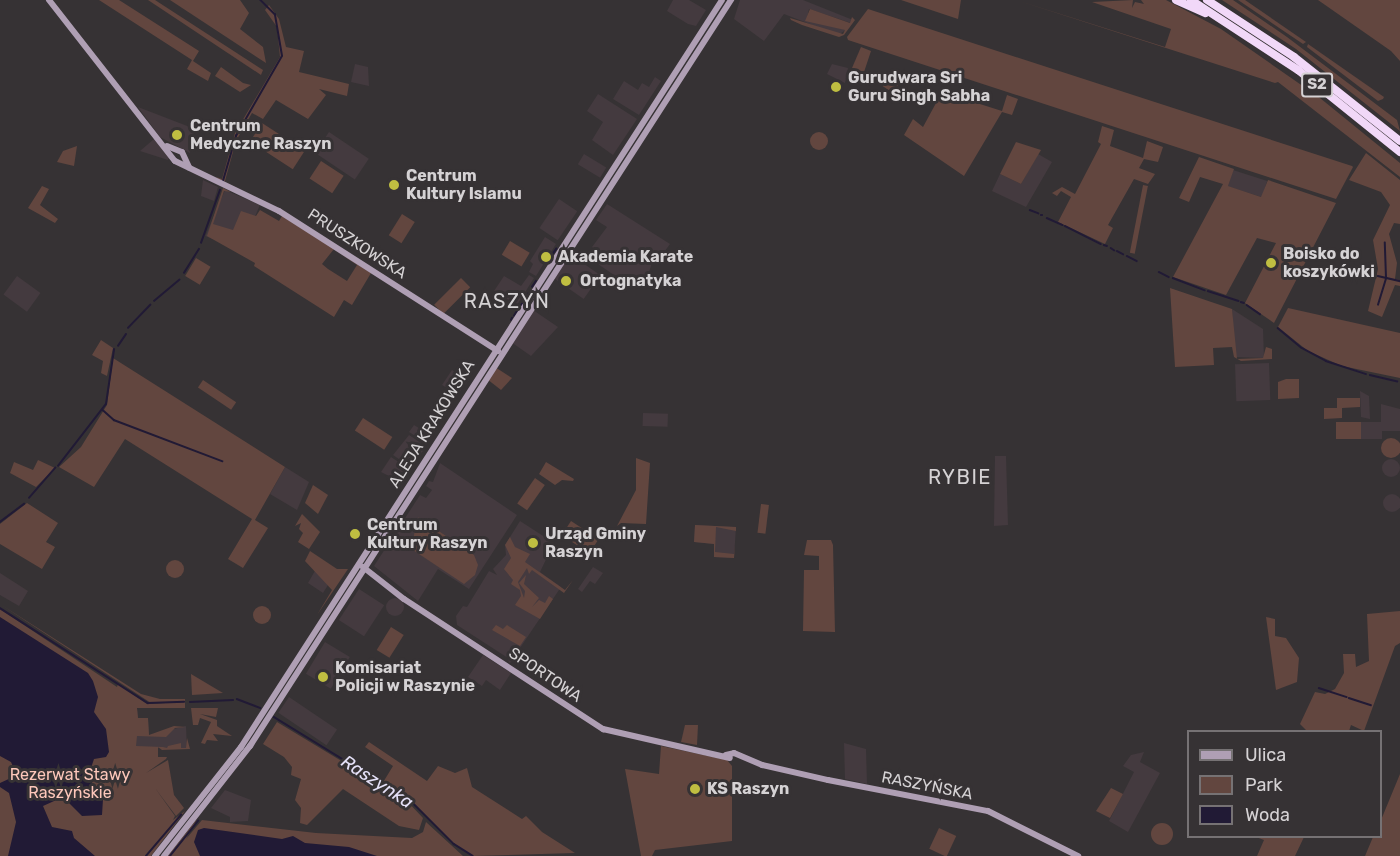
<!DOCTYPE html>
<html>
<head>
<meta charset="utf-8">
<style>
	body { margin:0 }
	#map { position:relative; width:1400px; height:856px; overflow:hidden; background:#363234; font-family:Rubik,sans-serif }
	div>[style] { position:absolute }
	.built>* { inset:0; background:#443a3f; transform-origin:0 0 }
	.round { border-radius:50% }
	.green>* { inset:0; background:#62463f; transform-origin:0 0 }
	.water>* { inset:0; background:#211a35 }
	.stream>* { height:1.5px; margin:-0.75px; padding:0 0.75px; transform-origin:0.75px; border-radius:0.75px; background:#211a35 }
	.secondary>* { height:6px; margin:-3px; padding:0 3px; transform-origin:3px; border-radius:3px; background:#af9fb4 }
	.highway>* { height:8px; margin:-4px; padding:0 4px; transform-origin:4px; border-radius:4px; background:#f1d8f8 }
	.dots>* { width:16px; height:16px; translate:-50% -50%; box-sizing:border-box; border:3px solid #363234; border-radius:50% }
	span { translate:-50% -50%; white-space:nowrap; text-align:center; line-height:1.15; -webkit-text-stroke:6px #363234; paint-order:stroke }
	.shield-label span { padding:2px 4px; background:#363234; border:2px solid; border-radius:4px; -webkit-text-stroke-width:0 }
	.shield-label { font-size:15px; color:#d5d2d4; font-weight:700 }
	.poi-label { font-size:16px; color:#d5d2d4; font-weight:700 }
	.left { translate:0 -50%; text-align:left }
	.street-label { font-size:16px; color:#d5d2d4 }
	.park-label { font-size:16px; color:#fdc7ba }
	.water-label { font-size:18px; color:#e5e1f8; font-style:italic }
	.quarter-label { font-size:20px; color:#d5d2d4; letter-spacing:1.5px }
	.legend { position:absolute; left:1187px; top:730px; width:195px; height:108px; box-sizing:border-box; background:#363234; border:2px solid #767274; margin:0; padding:8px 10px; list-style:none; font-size:18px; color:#d5d2d4 }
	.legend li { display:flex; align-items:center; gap:12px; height:30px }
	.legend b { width:30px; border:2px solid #767274 }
</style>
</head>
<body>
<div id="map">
	<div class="built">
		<div style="clip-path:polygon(673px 0,689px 0,706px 10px,696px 26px,688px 24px,667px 11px)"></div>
		<div style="clip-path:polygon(740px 0,803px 0,853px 20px,851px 23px,809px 9px,807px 18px,846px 30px,838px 35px,784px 14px,764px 41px,734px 19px)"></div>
		<div style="clip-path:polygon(355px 64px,368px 67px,369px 86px,351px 82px)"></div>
		<div style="clip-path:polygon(832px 64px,848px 68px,845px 83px,827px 74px)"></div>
		<div style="clip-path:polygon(655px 77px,661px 81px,639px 115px,613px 99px,624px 81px,638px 90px,642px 83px,649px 87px)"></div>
		<div style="clip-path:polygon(598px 94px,637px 119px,613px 155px,592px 140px,603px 122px,587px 111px)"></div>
		<div style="clip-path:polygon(138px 107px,195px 129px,190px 153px,160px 137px)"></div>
		<div style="left:329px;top:132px;width:48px;height:25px;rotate:34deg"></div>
		<div style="clip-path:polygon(154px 139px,169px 158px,168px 160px,140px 151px)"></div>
		<div style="left:584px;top:154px;width:26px;height:12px;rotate:31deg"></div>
		<div style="clip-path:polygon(1038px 154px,1052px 162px,1026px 207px,992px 191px,1000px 174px,1021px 184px)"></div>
		<div style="left:1233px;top:170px;width:36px;height:17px;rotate:18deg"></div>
		<div style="clip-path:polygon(203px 180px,218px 187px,214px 201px,201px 196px)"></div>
		<div style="left:225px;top:190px;width:38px;height:50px;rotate:23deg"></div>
		<div style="left:559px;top:199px;width:22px;height:35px;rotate:34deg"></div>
		<div style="clip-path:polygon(607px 204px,670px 244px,659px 259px,654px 257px,649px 272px,634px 289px,598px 264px,603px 256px,592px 247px,607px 227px,596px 220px)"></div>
		<div style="clip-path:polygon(545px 237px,556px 244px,536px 276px,529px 272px,533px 264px,530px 261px)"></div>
		<div style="left:570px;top:254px;width:37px;height:29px;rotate:35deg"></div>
		<div style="clip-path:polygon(529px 275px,534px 278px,517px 305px,494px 291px,504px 276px,521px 286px)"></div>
		<div style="left:17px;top:276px;width:29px;height:23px;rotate:36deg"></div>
		<div style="clip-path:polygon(1232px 309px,1263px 329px,1264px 358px,1235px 357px)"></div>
		<div style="clip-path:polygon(533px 310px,558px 327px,531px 356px,511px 342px)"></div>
		<div style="left:1269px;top:363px;width:37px;height:34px;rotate:88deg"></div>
		<div style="clip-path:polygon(452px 370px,469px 380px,458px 394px,442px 385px)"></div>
		<div style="clip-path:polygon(1360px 391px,1369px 396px,1370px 419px,1361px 417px)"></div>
		<div style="clip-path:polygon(1381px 404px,1400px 409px,1400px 431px,1382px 431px,1382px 439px,1361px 439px,1361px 422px,1381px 422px)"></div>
		<div style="left:643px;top:413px;width:25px;height:13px;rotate:2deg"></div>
		<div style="clip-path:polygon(426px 423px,436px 430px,428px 444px,409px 432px,414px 425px,422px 430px)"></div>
		<div style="clip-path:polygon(409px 435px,426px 446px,412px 468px,393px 455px)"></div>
		<div style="clip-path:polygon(995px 456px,1006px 456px,1008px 525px,994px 526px)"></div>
		<div style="clip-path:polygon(391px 457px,411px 470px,403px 483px,381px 472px)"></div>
		<div class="round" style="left:1382px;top:459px;width:18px;height:18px"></div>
		<div style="clip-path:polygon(440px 463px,517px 515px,469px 589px,438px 569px,418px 601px,374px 566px,420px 495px,426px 498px,432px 490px,426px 486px,429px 481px,433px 482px)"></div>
		<div style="clip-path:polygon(285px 467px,309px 482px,297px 510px,270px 494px)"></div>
		<div class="round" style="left:1383px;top:494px;width:18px;height:18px"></div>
		<div style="clip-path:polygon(520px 521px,554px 543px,540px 572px,561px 587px,520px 648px,525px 652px,521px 658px,509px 663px,508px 658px,457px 625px,456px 616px,463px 606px,467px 607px,489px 571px,497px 575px,493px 569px,506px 555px,505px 545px)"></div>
		<div style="clip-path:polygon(695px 525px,736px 527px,734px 558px,714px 557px,714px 544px,694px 542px)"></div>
		<div style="clip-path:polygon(593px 567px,603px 573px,595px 584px,590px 581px,582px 592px,578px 589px)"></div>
		<div style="clip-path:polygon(316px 569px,328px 585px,323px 593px,308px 583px)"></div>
		<div style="clip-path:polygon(0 573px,28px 591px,19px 606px,0 595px)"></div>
		<div style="left:359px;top:589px;width:30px;height:37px;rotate:33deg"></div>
		<div class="round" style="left:386px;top:598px;width:18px;height:18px"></div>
		<div style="left:325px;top:642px;width:29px;height:37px;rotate:31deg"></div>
		<div style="clip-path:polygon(483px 655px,511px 673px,500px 690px,486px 680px,482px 686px,468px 677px)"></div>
		<div style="left:289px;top:697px;width:58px;height:19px;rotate:34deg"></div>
		<div style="clip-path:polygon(137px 708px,138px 718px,148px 718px,149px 735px,186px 726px,187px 749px,128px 747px,122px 715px)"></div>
		<div style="clip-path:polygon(844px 743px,866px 749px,867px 784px,845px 779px)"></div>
		<div style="clip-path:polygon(1144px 752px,1140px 762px,1160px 773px,1128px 832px,1109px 821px,1134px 772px,1123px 766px,1131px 755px)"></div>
		<div style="clip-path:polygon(225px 790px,251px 800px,248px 821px,230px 822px,230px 817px,211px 808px)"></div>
	</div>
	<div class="green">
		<div style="clip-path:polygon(99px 0,119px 0,199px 51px,193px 61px,211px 73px,208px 81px,187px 69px,192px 60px)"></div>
		<div style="clip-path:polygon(148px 0,155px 0,263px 70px,261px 75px)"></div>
		<div style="clip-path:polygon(170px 0,240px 0,249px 13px,240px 29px,263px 47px,266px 63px)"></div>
		<div style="clip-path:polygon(901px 0,961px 0,958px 19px)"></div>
		<div style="clip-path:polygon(1016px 0,1165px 47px,1171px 29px,1092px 2px,1133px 0,1132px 8px,1135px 2px,1144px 4px,1141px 0,1166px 0,1221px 29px,1320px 98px,1400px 163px,1400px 177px,1278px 82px,1275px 83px)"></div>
		<div style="clip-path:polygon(1222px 0,1233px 0,1287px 37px,1397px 120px,1400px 131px,1296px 49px)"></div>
		<div style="clip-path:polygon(1238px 0,1245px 0,1306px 42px,1303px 44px)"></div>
		<div style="clip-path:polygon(1318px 0,1400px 0,1400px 61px,1391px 51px)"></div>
		<div style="clip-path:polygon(269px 5px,279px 19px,286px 47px,304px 51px,299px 72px,349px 84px,347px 96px,319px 89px,326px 95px,308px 119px,276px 100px,263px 119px,252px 113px,236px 141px,225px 181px,221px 181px,216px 177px,222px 179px,235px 133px,280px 57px,277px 27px,265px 10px)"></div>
		<div style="clip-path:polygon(810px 9px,850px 23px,852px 17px,855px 20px,844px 35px,839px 37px,802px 25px,791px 20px,790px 18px,843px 34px,845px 30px,805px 21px)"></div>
		<div style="clip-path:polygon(868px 9px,1352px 166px,1353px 167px,1336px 199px,848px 40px,847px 37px)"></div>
		<div style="clip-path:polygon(1308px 44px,1384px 97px,1383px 99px,1378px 101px,1307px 47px)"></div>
		<div style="clip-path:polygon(861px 47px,871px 51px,864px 72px,852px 68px)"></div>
		<div style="clip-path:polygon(221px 67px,243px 83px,251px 85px,240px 92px,215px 76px)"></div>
		<div style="clip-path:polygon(878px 75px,891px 79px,901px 81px,893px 93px,875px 81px)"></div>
		<div style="clip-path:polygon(942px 92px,1002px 111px,1007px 95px,1018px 99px,1012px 115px,1002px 112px,964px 176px,904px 135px,913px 119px,923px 127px)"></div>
		<div style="left:262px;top:123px;width:51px;height:22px;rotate:33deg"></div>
		<div style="clip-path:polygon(1102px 126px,1114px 130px,1110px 146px,1143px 158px,1147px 141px,1163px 147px,1158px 162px,1144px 159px,1139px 168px,1155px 174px,1153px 177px,1148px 184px,1134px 179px,1108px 225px,1113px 228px,1105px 244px,1058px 222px,1071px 197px,1061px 191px,1057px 196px,1052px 193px,1062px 187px,1075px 194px,1101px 144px,1098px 142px)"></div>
		<div class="round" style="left:810px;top:132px;width:18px;height:18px"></div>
		<div style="clip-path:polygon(1016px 142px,1041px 150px,1021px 184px,1000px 174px)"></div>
		<div style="clip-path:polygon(77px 146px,74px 166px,57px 162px,63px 151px)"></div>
		<div style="clip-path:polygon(1366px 153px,1400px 180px,1400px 224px,1394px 223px,1389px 234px,1397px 263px,1395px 279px,1400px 280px,1400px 286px,1395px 285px,1382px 317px,1368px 311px,1378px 269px,1373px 240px,1390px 205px,1381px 192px,1349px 180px)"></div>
		<div style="clip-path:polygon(1199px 157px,1234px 169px,1228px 186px,1261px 197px,1268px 180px,1336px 203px,1274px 323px,1245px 303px,1276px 243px,1257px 238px,1226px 295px,1173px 277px,1223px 184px,1200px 177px,1189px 202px,1179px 198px)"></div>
		<div style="left:321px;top:161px;width:27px;height:21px;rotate:33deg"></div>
		<div style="left:1143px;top:185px;width:5px;height:69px;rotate:11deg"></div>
		<div style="clip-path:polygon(42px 186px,49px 189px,40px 205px,58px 219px,55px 223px,28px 208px)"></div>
		<div style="clip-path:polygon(223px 188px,231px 192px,224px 191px,213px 224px,233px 230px,241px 211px,256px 216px,260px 210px,279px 221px,282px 216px,334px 249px,322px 264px,328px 269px,347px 281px,357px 265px,336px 251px,371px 273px,352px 305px,344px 300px,334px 317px,254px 266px,255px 263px,207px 236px)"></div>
		<div style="left:402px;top:214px;width:15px;height:25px;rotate:32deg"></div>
		<div style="left:510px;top:241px;width:23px;height:16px;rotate:31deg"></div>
		<div style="left:196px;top:258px;width:17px;height:21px;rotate:31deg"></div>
		<div style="left:461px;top:278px;width:13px;height:38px;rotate:45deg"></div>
		<div style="clip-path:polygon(1170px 288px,1232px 309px,1237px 359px,1263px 358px,1266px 347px,1272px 349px,1272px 359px,1241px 361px,1234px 357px,1232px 347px,1213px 348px,1214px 365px,1175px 367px)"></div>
		<div style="clip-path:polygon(1288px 308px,1400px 333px,1400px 378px,1342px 366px,1308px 351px,1278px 327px)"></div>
		<div style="clip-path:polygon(101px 340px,113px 348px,107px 376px,101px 373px,103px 361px,92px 355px)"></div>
		<div style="clip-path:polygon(113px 358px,285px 467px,255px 520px,268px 528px,243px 568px,228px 559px,252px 519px,125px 439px,94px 487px,59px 467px,81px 447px,107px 405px)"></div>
		<div style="clip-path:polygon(495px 367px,512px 378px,501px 390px,487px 379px)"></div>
		<div style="clip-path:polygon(1286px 379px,1299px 379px,1299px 398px,1278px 399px,1278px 382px)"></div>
		<div style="left:203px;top:380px;width:40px;height:9px;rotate:34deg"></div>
		<div style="clip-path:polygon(1337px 398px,1360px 398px,1360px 407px,1342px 408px,1342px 418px,1324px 419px,1324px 408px,1337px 408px)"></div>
		<div style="left:363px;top:418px;width:35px;height:15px;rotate:33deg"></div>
		<div style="left:1336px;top:422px;width:25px;height:17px"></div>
		<div class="round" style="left:1381px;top:438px;width:20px;height:20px"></div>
		<div style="clip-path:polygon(636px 458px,650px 463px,646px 524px,621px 523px,617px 526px,636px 490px)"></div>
		<div style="clip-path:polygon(38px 460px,55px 468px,36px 487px,10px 473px,14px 462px,33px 470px)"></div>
		<div style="clip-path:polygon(546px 462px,574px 479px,573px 481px,562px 480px,555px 485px,539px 474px)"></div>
		<div style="left:535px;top:478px;width:12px;height:31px;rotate:35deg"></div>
		<div style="clip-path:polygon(313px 485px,328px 495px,318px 514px,305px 503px)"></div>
		<div style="clip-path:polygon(27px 503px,58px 523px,46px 542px,55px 547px,42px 569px,0 544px,0 524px)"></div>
		<div style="left:761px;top:504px;width:8px;height:29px;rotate:7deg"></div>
		<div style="clip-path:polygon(302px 514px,320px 532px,309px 549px,298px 542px,303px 533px,299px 529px,301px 523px,295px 526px)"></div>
		<div style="clip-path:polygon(418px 517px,474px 555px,478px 565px,475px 575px,464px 584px,407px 546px,412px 545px,415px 530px,424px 525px)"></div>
		<div style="left:571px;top:521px;width:33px;height:17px;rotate:33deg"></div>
		<div style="clip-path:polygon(695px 525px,736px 527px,736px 531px,716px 527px,715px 552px,734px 554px,735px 544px,734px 558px,714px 557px,714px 544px,694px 542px)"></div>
		<div style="clip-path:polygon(510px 537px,515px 547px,530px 554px,525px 562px,565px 590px,573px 580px,564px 593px,532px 570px,529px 574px,527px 568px,518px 582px,524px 598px,525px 591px,519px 583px,526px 575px,524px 584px,539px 598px,532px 607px,539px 600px,545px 603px,549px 596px,553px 599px,540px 619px,515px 605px,521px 596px,520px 590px,511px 584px,513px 580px,504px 569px,511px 558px,505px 545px)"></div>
		<div style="clip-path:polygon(807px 540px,831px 540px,833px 545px,835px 632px,803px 631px,804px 570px,819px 570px,819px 556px,804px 555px)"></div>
		<div style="clip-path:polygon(310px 551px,337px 569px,348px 569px,317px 615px,332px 590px,305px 561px)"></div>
		<div class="round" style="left:166px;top:560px;width:18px;height:18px"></div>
		<div style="clip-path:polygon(0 604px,141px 694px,160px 699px,185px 699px,185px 708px,137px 708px,138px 718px,148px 718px,149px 735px,174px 726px,186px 727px,175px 728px,166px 737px,137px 736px,136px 746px,163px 747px,167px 748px,168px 746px,181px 743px,181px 748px,186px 748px,187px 738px,190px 749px,162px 750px,158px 747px,158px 757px,167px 757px,166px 759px,146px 773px,168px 760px,174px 795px,184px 808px,176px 816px,155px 788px,175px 816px,173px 820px,185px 811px,151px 856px,0 856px,0 609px,117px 687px,118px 684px,147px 704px,184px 702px,151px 703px)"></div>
		<div class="round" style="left:253px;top:606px;width:18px;height:18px"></div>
		<div style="clip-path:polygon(1400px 611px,1400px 643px,1395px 646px,1364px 731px,1351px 725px,1349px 731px,1307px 731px,1300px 724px,1315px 692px,1325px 694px,1335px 689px,1344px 673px,1343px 654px,1355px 654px,1356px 667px,1369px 661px,1367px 614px)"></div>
		<div style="clip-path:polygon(1266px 617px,1275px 619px,1275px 636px,1286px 638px,1299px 658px,1297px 682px,1276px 690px)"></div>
		<div style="clip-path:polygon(496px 625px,503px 629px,507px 625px,526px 637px,520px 646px,492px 630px)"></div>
		<div style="left:391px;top:627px;width:15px;height:27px;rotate:32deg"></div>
		<div style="clip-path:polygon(191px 674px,223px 693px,192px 695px)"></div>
		<div style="clip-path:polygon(191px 708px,218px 708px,216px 717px,200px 714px,217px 720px,217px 726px,232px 736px,213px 734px,218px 741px,207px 740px,205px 744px,201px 743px,211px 722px,200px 718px,198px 725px,193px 725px)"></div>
		<div style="clip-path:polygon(277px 722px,406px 800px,423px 818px,419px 830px,399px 826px,343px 789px,307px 825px,300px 823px,301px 808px,295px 800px,301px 779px,291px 775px,292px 767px,284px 757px,263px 744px)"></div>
		<div style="clip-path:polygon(685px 725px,698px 725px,697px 745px,681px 742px)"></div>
		<div style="clip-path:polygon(369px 742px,427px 781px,438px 766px,455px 773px,467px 768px,472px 787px,522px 819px,526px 816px,542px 832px,575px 853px,473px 856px,454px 844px,410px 799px,382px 784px,393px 766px,365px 747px)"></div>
		<div style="clip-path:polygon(661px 746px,727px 760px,732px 766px,732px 841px,655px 850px,652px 856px,641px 856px,625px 769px,659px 774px)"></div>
		<div style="clip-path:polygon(1400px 774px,1400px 856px,1365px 856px,1373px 837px,1380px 836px,1381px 820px)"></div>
		<div style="clip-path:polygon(1111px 788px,1123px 794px,1110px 818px,1096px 811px)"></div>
		<div style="clip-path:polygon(197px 819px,186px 839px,202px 820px,316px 833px,412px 838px,423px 832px,426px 822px,463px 856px,168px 856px)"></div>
		<div class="round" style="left:1151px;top:823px;width:22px;height:22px"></div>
		<div style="left:939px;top:828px;width:19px;height:23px;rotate:25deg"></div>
		<div style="clip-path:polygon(1256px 837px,1304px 837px,1295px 856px,1257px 856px,1264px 840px)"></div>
	</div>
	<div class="water">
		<div style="clip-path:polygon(0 617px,88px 673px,93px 681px,98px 697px,94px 712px,106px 729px,109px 752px,106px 757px,94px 759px,88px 777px,103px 799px,102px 815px,82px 816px,63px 797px,43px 806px,52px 827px,72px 831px,74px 838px,95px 856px,8px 856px,16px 822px,9px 793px,0 787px,0 783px,13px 777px,14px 769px,11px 762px,0 756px)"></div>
		<div style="clip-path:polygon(204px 828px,282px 839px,293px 836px,305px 843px,349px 847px,377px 856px,200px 856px,194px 842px,198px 830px)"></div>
	</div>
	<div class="stream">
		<div style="left:223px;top:181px;width:47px;rotate:-73.9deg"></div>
		<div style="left:236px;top:136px;width:92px;rotate:-60.1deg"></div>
		<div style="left:282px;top:56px;width:42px;rotate:-99.7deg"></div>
		<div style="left:275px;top:15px;width:21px;rotate:-135deg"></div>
		<div style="left:1030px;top:210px;width:9px;rotate:21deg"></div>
		<div style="left:1041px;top:215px;width:1px"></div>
		<div style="left:1047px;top:218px;width:17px;rotate:24deg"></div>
		<div style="left:1065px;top:226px;width:40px;rotate:26.6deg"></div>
		<div style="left:201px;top:243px;width:56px;rotate:-70.3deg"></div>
		<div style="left:1104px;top:245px;width:3px;rotate:18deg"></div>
		<div style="left:1111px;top:248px;width:4px;rotate:34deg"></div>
		<div style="left:1117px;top:251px;width:7px;rotate:27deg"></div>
		<div style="left:1127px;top:256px;width:11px;rotate:27deg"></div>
		<div style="left:550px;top:258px;width:11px;rotate:-56deg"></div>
		<div style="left:1159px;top:272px;width:11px;rotate:27deg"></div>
		<div style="left:184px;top:273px;width:28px;rotate:-58deg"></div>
		<div style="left:1378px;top:276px;width:23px;rotate:13deg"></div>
		<div style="left:1173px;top:278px;width:34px;rotate:21deg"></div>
		<div style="left:532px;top:287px;width:7px;rotate:-56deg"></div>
		<div style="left:1208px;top:291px;width:32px;rotate:18deg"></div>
		<div style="left:154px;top:301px;width:33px;rotate:-40deg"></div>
		<div style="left:523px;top:301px;width:9px;rotate:-54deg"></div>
		<div style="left:1241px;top:302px;width:3px;rotate:18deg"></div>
		<div style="left:1247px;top:305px;width:16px;rotate:35deg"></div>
		<div style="left:1378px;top:305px;width:28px;rotate:-73deg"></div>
		<div style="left:1386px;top:278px;width:35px;rotate:-92deg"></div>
		<div style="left:519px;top:308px;width:5px;rotate:-53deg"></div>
		<div style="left:514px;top:316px;width:6px;rotate:-59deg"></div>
		<div style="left:511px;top:320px;width:2px;rotate:-63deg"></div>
		<div style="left:128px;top:328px;width:32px;rotate:-46deg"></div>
		<div style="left:1278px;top:328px;width:30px;rotate:40deg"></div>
		<div style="left:118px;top:346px;width:14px;rotate:-56deg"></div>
		<div style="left:1302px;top:348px;width:27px;rotate:28deg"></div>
		<div style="left:1326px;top:361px;width:42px;rotate:18deg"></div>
		<div style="left:1370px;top:375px;width:28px;rotate:13deg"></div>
		<div style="left:103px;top:410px;width:15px;rotate:42deg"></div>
		<div style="left:114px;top:420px;width:116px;rotate:20.8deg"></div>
		<div style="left:58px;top:466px;width:78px;rotate:-52.3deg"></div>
		<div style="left:106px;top:404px;width:55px;rotate:-81.6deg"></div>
		<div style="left:29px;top:498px;width:40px;rotate:-49deg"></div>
		<div style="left:0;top:522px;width:30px;rotate:-37deg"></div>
		<div style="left:0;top:608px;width:176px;rotate:32.7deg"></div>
		<div style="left:148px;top:703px;width:36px;rotate:-2deg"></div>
		<div style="left:1319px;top:688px;width:29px;rotate:18deg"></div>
		<div style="left:1349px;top:698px;width:23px;rotate:18deg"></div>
		<div style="left:237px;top:699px;width:25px;rotate:21deg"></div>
		<div style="left:190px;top:702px;width:43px;rotate:-2.7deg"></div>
		<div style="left:274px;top:717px;width:161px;rotate:31.5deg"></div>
		<div style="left:411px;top:801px;width:61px;rotate:45deg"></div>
		<div style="left:454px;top:844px;width:22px;rotate:32deg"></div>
		<div style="left:146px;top:856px;width:54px;rotate:-49.5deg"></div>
		<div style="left:170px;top:856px;width:45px;rotate:-51.3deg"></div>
	</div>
	<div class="secondary">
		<div style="left:49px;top:0;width:204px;rotate:52deg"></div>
		<div style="left:175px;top:161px;width:115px;rotate:25.7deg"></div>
		<div style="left:279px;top:211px;width:260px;rotate:32.6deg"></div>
		<div style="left:167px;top:146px;width:16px;rotate:22deg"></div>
		<div style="left:182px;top:152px;width:17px;rotate:65deg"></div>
		<div style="left:363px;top:567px;width:52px;rotate:38deg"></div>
		<div style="left:404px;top:599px;width:238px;rotate:33.2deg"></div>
		<div style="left:603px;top:729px;width:130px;rotate:12.9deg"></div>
		<div style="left:726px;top:755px;width:8px;rotate:-14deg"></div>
		<div style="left:734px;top:753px;width:30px;rotate:23deg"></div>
		<div style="left:762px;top:765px;width:68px;rotate:12.8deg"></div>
		<div style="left:828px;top:780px;width:163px;rotate:11deg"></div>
		<div style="left:988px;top:811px;width:101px;rotate:26.6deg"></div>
		<div style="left:155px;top:856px;width:139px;rotate:-51.7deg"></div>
		<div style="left:241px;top:747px;width:888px;rotate:-57.22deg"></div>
		<div style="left:164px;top:856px;width:140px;rotate:-52deg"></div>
		<div style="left:250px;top:746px;width:888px;rotate:-57.19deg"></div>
	</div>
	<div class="highway">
		<div style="left:1176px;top:0;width:32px;rotate:24deg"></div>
		<div style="left:1191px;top:0;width:128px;rotate:33.2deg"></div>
		<div style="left:1298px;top:70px;width:131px;rotate:38.8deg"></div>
		<div style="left:1207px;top:0;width:104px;rotate:33.2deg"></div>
		<div style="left:1294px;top:57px;width:135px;rotate:38.4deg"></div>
	</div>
	<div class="dots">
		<div style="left:836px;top:87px;background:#bfbe41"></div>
		<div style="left:177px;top:135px;background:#bfbe41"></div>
		<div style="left:394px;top:185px;background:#bfbe41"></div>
		<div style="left:546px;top:257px;background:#bfbe41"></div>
		<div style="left:1271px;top:263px;background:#bfbe41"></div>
		<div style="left:566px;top:281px;background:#bfbe41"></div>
		<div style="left:355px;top:534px;background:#bfbe41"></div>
		<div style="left:533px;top:543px;background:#bfbe41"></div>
		<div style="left:323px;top:677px;background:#bfbe41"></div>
		<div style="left:695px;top:789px;background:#bfbe41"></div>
	</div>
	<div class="shield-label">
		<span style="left:1317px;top:85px">S2</span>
	</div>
	<div class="poi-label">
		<span class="left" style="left:848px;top:87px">Gurudwara Sri<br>Guru Singh Sabha</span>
		<span class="left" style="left:190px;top:135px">Centrum<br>Medyczne Raszyn</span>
		<span class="left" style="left:406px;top:185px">Centrum<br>Kultury Islamu</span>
		<span class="left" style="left:1283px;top:263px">Boisko do<br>koszykówki</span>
		<span class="left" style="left:558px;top:257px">Akademia Karate</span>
		<span class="left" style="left:580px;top:281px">Ortognatyka</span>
		<span class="left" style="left:367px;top:534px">Centrum<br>Kultury Raszyn</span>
		<span class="left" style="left:545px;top:543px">Urząd Gminy<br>Raszyn</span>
		<span class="left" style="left:335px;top:677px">Komisariat<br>Policji w Raszynie</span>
		<span class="left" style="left:707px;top:789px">KS Raszyn</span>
	</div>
	<div class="street-label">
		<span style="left:357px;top:244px;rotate:33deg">PRUSZKOWSKA</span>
		<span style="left:432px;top:424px;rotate:-58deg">ALEJA KRAKOWSKA</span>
		<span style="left:545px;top:675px;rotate:34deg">SPORTOWA</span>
		<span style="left:927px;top:786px;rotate:11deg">RASZYŃSKA</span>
	</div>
	<div class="park-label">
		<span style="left:70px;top:784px">Rezerwat Stawy<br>Raszyńskie</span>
	</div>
	<div class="water-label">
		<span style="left:377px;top:782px;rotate:33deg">Raszynka</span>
	</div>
	<div class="quarter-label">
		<span style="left:507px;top:301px">RASZYN</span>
		<span style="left:960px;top:477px">RYBIE</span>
	</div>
	<ul class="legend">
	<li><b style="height:8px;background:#af9fb4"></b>Ulica</li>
	<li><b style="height:16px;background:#62463f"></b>Park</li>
	<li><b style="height:16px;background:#211a35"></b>Woda</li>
	</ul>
</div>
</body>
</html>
